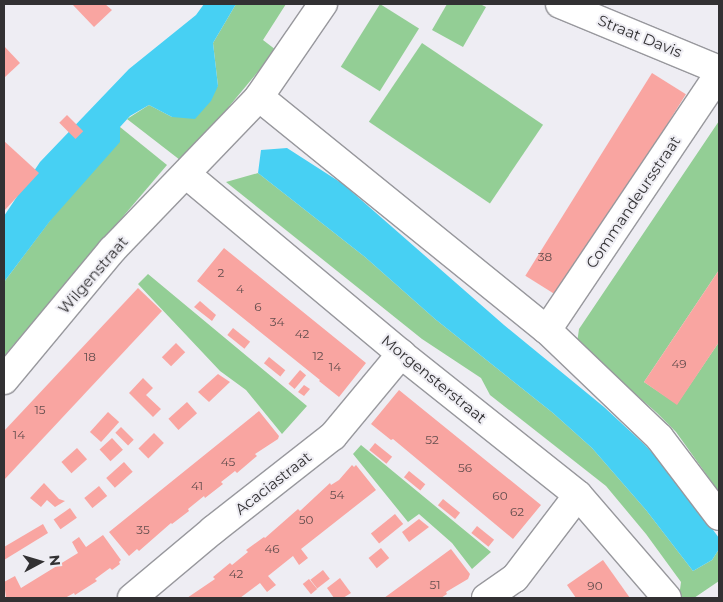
<!DOCTYPE html>
<html>
<head>
<meta charset="utf-8">
<style>
	body { margin:0 }
	#map { position:relative; width:723px; height:602px; overflow:hidden; background:#eeedf3; font-family:Montserrat,sans-serif }
	div>[style] { position:absolute }
	.green>* { inset:0; background:#93ce95; transform-origin:0 0 }
	.water>* { inset:0; background:#47d0f3 }
	.building>* { inset:0; background:#f9a5a1; transform-origin:0 0 }
	.roads { filter:drop-shadow(1px 0 #98989d) drop-shadow(-1px 0 #98989d) drop-shadow(0 1px #98989d) drop-shadow(0 -1px #98989d) }
	.minor>* { height:28px; margin:-14px; padding:0 14px; transform-origin:14px; border-radius:14px; background:#fff }
	span { translate:-50% -50%; white-space:nowrap; text-align:center; line-height:1.15; -webkit-text-stroke:4px #eeedf3; paint-order:stroke }
	.number-label { font-size:12px; color:#644e4e }
	.number-label span { -webkit-text-stroke-width:0 }
	.street-label { font-size:15px; color:#323133 }
	.frame { position:absolute; inset:0; border:5px solid #323133; pointer-events:none }
	.north { position:absolute; left:15px; top:537px; width:50px; height:50px; -webkit-text-stroke:4px #eeedf3; paint-order:stroke; rotate:84deg; font-size:14px; font-weight:700; line-height:20px; text-align:center; color:#323133 }
	.north::after { content:''; display:block; margin:auto; width:18px; height:22px; background:#323133; clip-path:polygon(50% 0,100% 100%,50% 72%,0 100%) }
</style>
</head>
<body>
<div id="map">
	<div class="green">
		<div style="clip-path:polygon(236px 4px,286px 4px,263px 40px,276px 50px,212px 127px,180px 160px,127px 119px,149px 105px,172px 117px,218px 86px,213px 43px)"></div>
		<div style="left:380px;top:4px;width:46px;height:74px;rotate:32deg"></div>
		<div style="clip-path:polygon(447px 4px,480px 4px,486px 7px,463px 47px,432px 30px)"></div>
		<div style="left:422px;top:43px;width:146px;height:95px;rotate:34deg"></div>
		<div style="clip-path:polygon(719px 121px,719px 270px,644px 382px,677px 404px,719px 342px,719px 492px,676px 432px,657px 413px,577px 343px,579px 329px)"></div>
		<div style="clip-path:polygon(120px 127px,167px 165px,4px 356px,4px 282px)"></div>
		<div style="clip-path:polygon(258px 173px,365px 257px,435px 319px,553px 413px,592px 448px,646px 510px,693px 571px,712px 560px,719px 549px,719px 581px,694px 598px,679px 597px,681px 582px,646px 534px,606px 486px,490px 395px,481px 378px,422px 339px,226px 182px)"></div>
		<div style="clip-path:polygon(148px 274px,307px 406px,282px 434px,246px 390px,220px 371px,138px 284px)"></div>
		<div style="clip-path:polygon(361px 445px,491px 552px,472px 569px,452px 543px,419px 514px,408px 522px,353px 454px)"></div>
	</div>
	<div class="water">
		<div style="clip-path:polygon(204px 4px,236px 4px,213px 43px,218px 86px,211px 101px,195px 119px,172px 117px,149px 105px,130px 116px,120px 127px,120px 142px,50px 221px,4px 282px,4px 216px,40px 162px,129px 69px,196px 15px)"></div>
		<div style="clip-path:polygon(287px 148px,343px 184px,504px 325px,604px 407px,645px 445px,672px 474px,719px 538px,719px 549px,712px 560px,693px 571px,646px 510px,592px 448px,553px 413px,435px 319px,365px 257px,258px 173px,261px 150px)"></div>
	</div>
	<div class="building">
		<div style="clip-path:polygon(72px 4px,105px 4px,112px 10px,94px 27px)"></div>
		<div style="clip-path:polygon(4px 46px,20px 63px,4px 78px)"></div>
		<div style="left:652px;top:73px;width:40px;height:239px;rotate:32deg"></div>
		<div style="left:67px;top:115px;width:23px;height:11px;rotate:45deg"></div>
		<div style="clip-path:polygon(4px 141px,39px 173px,4px 211px)"></div>
		<div style="clip-path:polygon(224px 248px,366px 363px,339px 397px,319px 381px,320px 380px,197px 281px)"></div>
		<div style="clip-path:polygon(719px 270px,719px 342px,677px 405px,644px 382px)"></div>
		<div style="clip-path:polygon(138px 288px,162px 311px,4px 480px,4px 431px)"></div>
		<div style="clip-path:polygon(200px 301px,216px 315px,212px 321px,194px 307px)"></div>
		<div style="left:233px;top:328px;width:22px;height:9px;rotate:39deg"></div>
		<div style="left:176px;top:343px;width:13px;height:20px;rotate:45deg"></div>
		<div style="left:269px;top:357px;width:21px;height:8px;rotate:39deg"></div>
		<div style="left:300px;top:370px;width:8px;height:18px;rotate:40deg"></div>
		<div style="clip-path:polygon(218px 374px,230px 382px,209px 402px,198px 392px)"></div>
		<div style="clip-path:polygon(143px 378px,153px 388px,146px 395px,161px 409px,153px 417px,129px 393px)"></div>
		<div style="clip-path:polygon(304px 385px,310px 389px,304px 396px,298px 392px)"></div>
		<div style="clip-path:polygon(399px 390px,541px 505px,513px 539px,393px 439px,391px 440px,371px 424px)"></div>
		<div style="left:187px;top:402px;width:15px;height:25px;rotate:48deg"></div>
		<div style="clip-path:polygon(259px 411px,279px 436px,278px 439px,255px 454px,257px 456px,237px 473px,235px 471px,230px 475px,221px 482px,223px 484px,205px 498px,204px 496px,188px 509px,189px 511px,172px 524px,171px 523px,139px 551px,137px 549px,129px 556px,109px 532px)"></div>
		<div style="left:108px;top:412px;width:15px;height:27px;rotate:42deg"></div>
		<div style="left:121px;top:427px;width:18px;height:8px;rotate:45deg"></div>
		<div style="left:154px;top:433px;width:14px;height:22px;rotate:45deg"></div>
		<div style="left:112px;top:438px;width:16px;height:17px;rotate:47deg"></div>
		<div style="left:375px;top:443px;width:22px;height:9px;rotate:39deg"></div>
		<div style="left:77px;top:448px;width:15px;height:21px;rotate:48deg"></div>
		<div style="left:124px;top:462px;width:13px;height:24px;rotate:48deg"></div>
		<div style="clip-path:polygon(352px 465px,354px 467px,356px 465px,376px 490px,301px 549px,308px 558px,299px 565px,293px 556px,268px 576px,276px 585px,267px 592px,260px 583px,240px 598px,187px 598px,215px 579px,213px 577px,230px 563px,232px 565px,248px 552px,246px 550px,264px 537px,265px 538px,298px 509px,300px 511px,330px 483px,331px 485px,339px 480px)"></div>
		<div style="left:409px;top:471px;width:21px;height:8px;rotate:39deg"></div>
		<div style="clip-path:polygon(44px 483px,59px 499px,65px 501px,55px 507px,47px 500px,41px 507px,30px 498px)"></div>
		<div style="left:99px;top:486px;width:13px;height:19px;rotate:51deg"></div>
		<div style="left:443px;top:499px;width:22px;height:8px;rotate:39deg"></div>
		<div style="left:70px;top:508px;width:12px;height:20px;rotate:55deg"></div>
		<div style="left:395px;top:514px;width:13px;height:31px;rotate:51deg"></div>
		<div style="clip-path:polygon(419px 519px,429px 527px,409px 542px,402px 532px)"></div>
		<div style="clip-path:polygon(43px 524px,48px 533px,4px 560px,4px 547px)"></div>
		<div style="left:477px;top:526px;width:22px;height:9px;rotate:39deg"></div>
		<div style="clip-path:polygon(103px 535px,121px 560px,119px 562px,120px 564px,112px 570px,110px 568px,95px 579px,97px 581px,75px 595px,74px 593px,65px 598px,6px 598px,4px 582px,15px 576px,21px 588px,78px 553px,72px 542px,79px 537px,86px 547px)"></div>
		<div style="left:381px;top:548px;width:13px;height:16px;rotate:51deg"></div>
		<div style="clip-path:polygon(451px 549px,470px 574px,468px 579px,446px 592px,447px 594px,441px 598px,384px 598px)"></div>
		<div style="clip-path:polygon(603px 560px,630px 598px,576px 598px,567px 585px)"></div>
		<div style="left:323px;top:570px;width:11px;height:16px;rotate:52deg"></div>
		<div style="clip-path:polygon(340px 578px,351px 593px,343px 598px,334px 598px,327px 588px)"></div>
		<div style="left:309px;top:579px;width:13px;height:8px;rotate:51deg"></div>
	</div>
	<div class="roads">
		<div class="minor">
			<div style="left:560px;top:4px;width:172px;rotate:22.5deg"></div>
			<div style="left:259px;top:97px;width:370px;rotate:39deg"></div>
			<div style="left:547px;top:330px;width:155px;rotate:43.7deg"></div>
			<div style="left:659px;top:437px;width:99px;rotate:52.8deg"></div>
			<div style="left:186px;top:174px;width:280px;rotate:39.9deg"></div>
			<div style="left:401px;top:354px;width:226px;rotate:38.5deg"></div>
			<div style="left:578px;top:495px;width:136px;rotate:49.2deg"></div>
			<div style="left:547px;top:330px;width:308px;rotate:-56.1deg"></div>
			<div style="left:4px;top:380px;width:169px;rotate:-50.3deg"></div>
			<div style="left:112px;top:250px;width:212px;rotate:-46.1deg"></div>
			<div style="left:259px;top:97px;width:113px;rotate:-55.5deg"></div>
			<div style="left:132px;top:598px;width:106px;rotate:-40deg"></div>
			<div style="left:213px;top:530px;width:152px;rotate:-38.1deg"></div>
			<div style="left:333px;top:436px;width:107px;rotate:-50.3deg"></div>
			<div style="left:486px;top:598px;width:35px;rotate:-35deg"></div>
			<div style="left:515px;top:578px;width:104px;rotate:-52.8deg"></div>
		</div>
	</div>
	<div class="number-label">
		<span style="left:545px;top:257px">38</span>
		<span style="left:221px;top:273px">2</span>
		<span style="left:240px;top:289px">4</span>
		<span style="left:258px;top:307px">6</span>
		<span style="left:277px;top:322px">34</span>
		<span style="left:302px;top:334px">42</span>
		<span style="left:318px;top:356px">12</span>
		<span style="left:90px;top:357px">18</span>
		<span style="left:679px;top:364px">49</span>
		<span style="left:335px;top:367px">14</span>
		<span style="left:40px;top:410px">15</span>
		<span style="left:19px;top:435px">14</span>
		<span style="left:432px;top:440px">52</span>
		<span style="left:228px;top:462px">45</span>
		<span style="left:465px;top:468px">56</span>
		<span style="left:197px;top:486px">41</span>
		<span style="left:337px;top:495px">54</span>
		<span style="left:500px;top:496px">60</span>
		<span style="left:517px;top:512px">62</span>
		<span style="left:306px;top:520px">50</span>
		<span style="left:143px;top:530px">35</span>
		<span style="left:272px;top:549px">46</span>
		<span style="left:236px;top:574px">42</span>
		<span style="left:435px;top:585px">51</span>
		<span style="left:595px;top:586px">90</span>
	</div>
	<div class="street-label">
		<span style="left:640px;top:36px;rotate:22deg">Straat Davis</span>
		<span style="left:633px;top:202px;rotate:-56deg">Commandeursstraat</span>
		<span style="left:93px;top:275px;rotate:-49deg">Wilgenstraat</span>
		<span style="left:434px;top:379px;rotate:39deg">Morgensterstraat</span>
		<span style="left:273px;top:483px;rotate:-38deg">Acaciastraat</span>
	</div>
	<div class="frame"></div>
	<div class="north">N</div>
</div>
</body>
</html>
